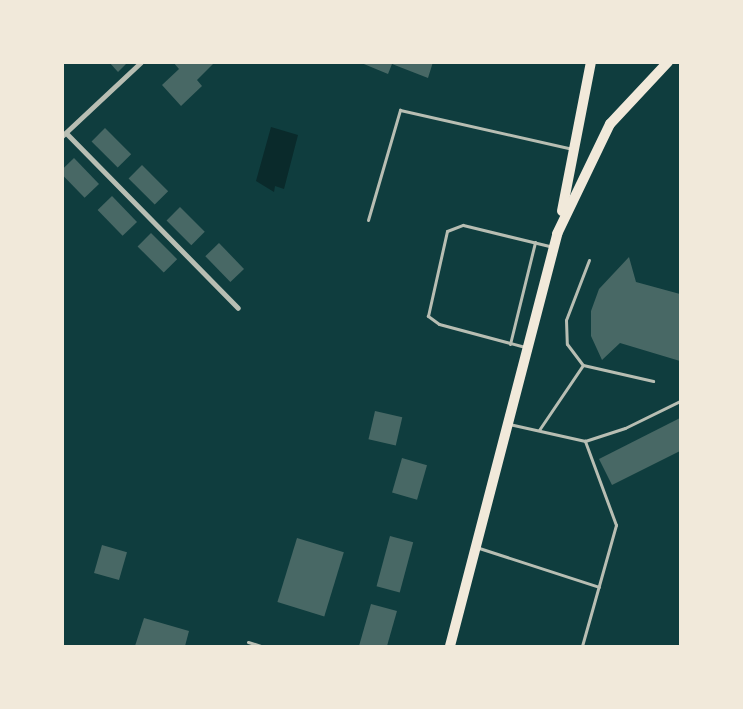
<!DOCTYPE html>
<html>
<head>
<meta charset="utf-8">
<style>
	body { margin:0 }
	#map { position:relative; width:743px; height:709px; overflow:hidden; background:#0f3d3e; font-family:"Zilla Slab",serif }
	div>[style] { position:absolute }
	.water>* { inset:0; background:#0a2a2b }
	.building>* { inset:0; background:#486865; transform-origin:0 0 }
	.service>* { height:3px; margin:-1.5px; padding:0 1.5px; transform-origin:1.5px; border-radius:1.5px; background:#b8beb3 }
	.minor>* { height:5px; margin:-2.5px; padding:0 2.5px; transform-origin:2.5px; border-radius:2.5px; background:#b8beb3 }
	.primary>* { height:10px; margin:-5px; padding:0 5px; transform-origin:5px; border-radius:5px; background:#f1e9da }
	span { translate:-50% -50%; white-space:nowrap; text-align:center; line-height:1.15; -webkit-text-stroke:5px #f1e9da; paint-order:stroke }
	.frame { position:absolute; inset:0; border:64px solid #f1e9da; pointer-events:none }
</style>
</head>
<body>
<div id="map">
	<div class="water">
		<div style="clip-path:polygon(271px 127px,298px 135px,284px 189px,275px 186px,274px 192px,256px 181px)"></div>
	</div>
	<div class="building">
		<div style="clip-path:polygon(109px 62px,128px 62px,118px 72px)"></div>
		<div style="clip-path:polygon(173px 62px,215px 62px,197px 80px,202px 86px,181px 106px,162px 85px,179px 69px)"></div>
		<div style="clip-path:polygon(359px 62px,433px 62px,428px 78px,392px 64px,388px 74px)"></div>
		<div style="left:105px;top:128px;width:37px;height:19px;rotate:45deg"></div>
		<div style="left:74px;top:158px;width:36px;height:20px;rotate:46deg"></div>
		<div style="left:142px;top:165px;width:37px;height:19px;rotate:45deg"></div>
		<div style="left:112px;top:196px;width:36px;height:20px;rotate:46deg"></div>
		<div style="left:180px;top:207px;width:35px;height:19px;rotate:45deg"></div>
		<div style="left:151px;top:233px;width:37px;height:19px;rotate:45deg"></div>
		<div style="left:219px;top:243px;width:36px;height:19px;rotate:46deg"></div>
		<div style="clip-path:polygon(629px 257px,636px 282px,680px 294px,680px 361px,620px 343px,602px 360px,591px 336px,591px 311px,599px 289px)"></div>
		<div style="left:375px;top:411px;width:28px;height:29px;rotate:13deg"></div>
		<div style="clip-path:polygon(680px 418px,680px 451px,612px 485px,599px 459px)"></div>
		<div style="left:402px;top:458px;width:26px;height:36px;rotate:16deg"></div>
		<div style="left:390px;top:536px;width:24px;height:52px;rotate:15deg"></div>
		<div style="left:297px;top:538px;width:49px;height:67px;rotate:17deg"></div>
		<div style="left:102px;top:545px;width:26px;height:29px;rotate:16deg"></div>
		<div style="clip-path:polygon(371px 604px,397px 611px,387px 646px,359px 646px)"></div>
		<div style="clip-path:polygon(144px 618px,189px 631px,185px 646px,135px 646px)"></div>
	</div>
	<div class="service">
		<div style="left:368px;top:220px;width:115px;rotate:-73.8deg"></div>
		<div style="left:400px;top:110px;width:177px;rotate:12.7deg"></div>
		<div style="left:589px;top:260px;width:64px;rotate:111deg"></div>
		<div style="left:566px;top:320px;width:24px;rotate:88deg"></div>
		<div style="left:567px;top:344px;width:26px;rotate:53deg"></div>
		<div style="left:583px;top:365px;width:72px;rotate:12.9deg"></div>
		<div style="left:510px;top:344px;width:105px;rotate:-76.2deg"></div>
		<div style="left:525px;top:347px;width:89px;rotate:-165deg"></div>
		<div style="left:439px;top:324px;width:14px;rotate:-144deg"></div>
		<div style="left:428px;top:316px;width:87px;rotate:-77.4deg"></div>
		<div style="left:447px;top:231px;width:17px;rotate:-21deg"></div>
		<div style="left:463px;top:225px;width:93px;rotate:13.7deg"></div>
		<div style="left:509px;top:424px;width:78px;rotate:12.6deg"></div>
		<div style="left:585px;top:441px;width:42px;rotate:-18deg"></div>
		<div style="left:625px;top:428px;width:61px;rotate:-26.1deg"></div>
		<div style="left:539px;top:430px;width:78px;rotate:-55.9deg"></div>
		<div style="left:479px;top:548px;width:126px;rotate:18deg"></div>
		<div style="left:248px;top:642px;width:14px;rotate:17deg"></div>
		<div style="left:582px;top:646px;width:126px;rotate:-74.3deg"></div>
		<div style="left:616px;top:525px;width:90px;rotate:-110.3deg"></div>
	</div>
	<div class="minor">
		<div style="left:66px;top:133px;width:245px;rotate:45.5deg"></div>
		<div style="left:62px;top:136px;width:108px;rotate:-43.1deg"></div>
	</div>
	<div class="primary">
		<div style="left:562px;top:211px;width:152px;rotate:-79deg"></div>
		<div style="left:450px;top:646px;width:426px;rotate:-75.4deg"></div>
		<div style="left:557px;top:234px;width:122px;rotate:-64.3deg"></div>
		<div style="left:610px;top:124px;width:85px;rotate:-46.9deg"></div>
	</div>
	<div class="frame"></div>
</div>
</body>
</html>
